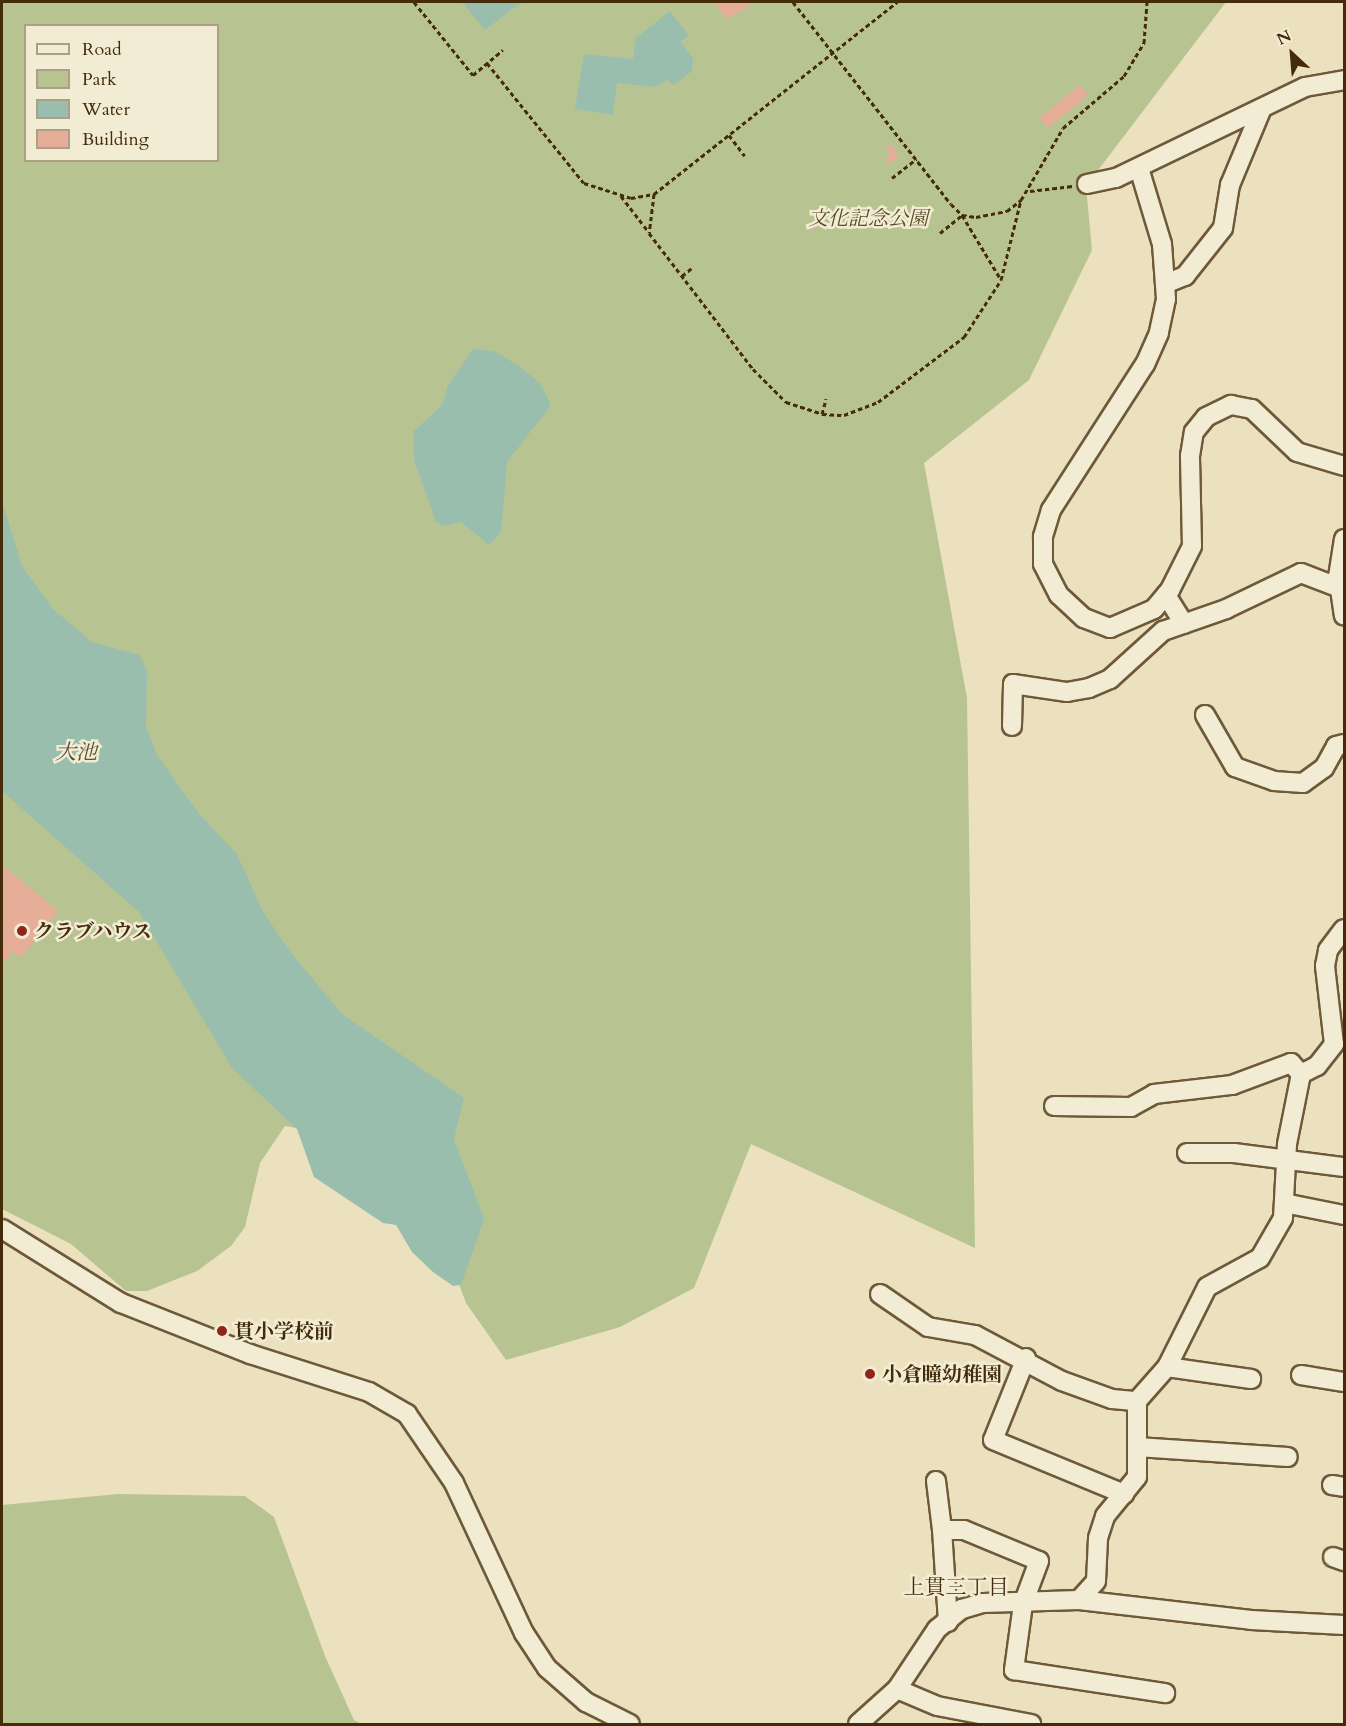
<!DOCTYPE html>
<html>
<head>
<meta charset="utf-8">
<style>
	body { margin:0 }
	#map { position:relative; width:1346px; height:1726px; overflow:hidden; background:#ece1bf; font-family:Cardo,"Noto Serif JP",serif }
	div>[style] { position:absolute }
	.green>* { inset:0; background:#b8c392 }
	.water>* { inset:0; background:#99beae }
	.building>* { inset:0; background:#e6ad99; transform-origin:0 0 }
	.path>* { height:3px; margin-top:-1.5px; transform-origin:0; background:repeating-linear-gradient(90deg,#442c0b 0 4.5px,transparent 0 7.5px) }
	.roads { filter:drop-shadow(2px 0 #6e5938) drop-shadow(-2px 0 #6e5938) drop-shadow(0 2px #6e5938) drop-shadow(0 -2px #6e5938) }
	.minor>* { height:18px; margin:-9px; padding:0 9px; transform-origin:9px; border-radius:9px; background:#f3ecd5 }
	.dots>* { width:16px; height:16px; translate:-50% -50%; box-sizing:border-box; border:3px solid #f3ecd5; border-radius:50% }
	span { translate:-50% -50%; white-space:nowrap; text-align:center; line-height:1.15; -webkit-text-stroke:5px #f3ecd5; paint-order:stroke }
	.park-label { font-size:20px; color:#5b4a26; font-style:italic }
	.poi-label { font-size:20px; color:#442c0b; font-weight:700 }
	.left { translate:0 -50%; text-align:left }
	.water-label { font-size:21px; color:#595034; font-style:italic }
	.neighbourhood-label { font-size:21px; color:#442c0b }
	.frame { position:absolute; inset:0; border:3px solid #442c0b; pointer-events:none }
	.legend { position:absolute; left:24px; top:24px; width:195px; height:138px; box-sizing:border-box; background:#f3ecd5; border:2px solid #ad9f84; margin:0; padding:8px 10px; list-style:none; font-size:18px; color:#442c0b }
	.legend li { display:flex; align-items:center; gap:12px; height:30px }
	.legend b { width:30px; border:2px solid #ad9f84 }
	.north { position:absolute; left:1262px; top:24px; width:60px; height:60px; -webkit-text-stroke:4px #f3ecd5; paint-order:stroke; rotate:334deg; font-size:16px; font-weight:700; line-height:24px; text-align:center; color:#442c0b }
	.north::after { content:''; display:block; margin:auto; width:21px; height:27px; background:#442c0b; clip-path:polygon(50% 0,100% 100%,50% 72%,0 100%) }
</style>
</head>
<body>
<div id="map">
	<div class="green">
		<div style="clip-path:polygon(evenodd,2px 2px,1226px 2px,1086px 186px,1092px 250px,1029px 380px,924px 463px,967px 698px,975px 1248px,751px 1144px,694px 1288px,620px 1327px,506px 1360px,466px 1303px,432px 1212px,312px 1131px,285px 1126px,260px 1163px,245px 1227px,231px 1246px,197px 1271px,147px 1291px,126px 1291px,71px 1244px,2px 1209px,2px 2px,26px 26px,218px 26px,218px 160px,26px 160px,26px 26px)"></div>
		<div style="clip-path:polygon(118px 1494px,245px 1496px,274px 1517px,325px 1656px,354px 1720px,362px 1724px,2px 1724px,2px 1505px)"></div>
	</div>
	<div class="water">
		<div style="clip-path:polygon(462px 2px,522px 2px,485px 30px)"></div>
		<div style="clip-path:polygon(670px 11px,689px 36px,680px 41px,693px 58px,692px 71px,674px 85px,667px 80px,656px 87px,617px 83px,613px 115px,575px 109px,584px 54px,633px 59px,636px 38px)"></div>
		<div style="clip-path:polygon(473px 349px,494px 351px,519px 366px,540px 383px,551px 405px,507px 462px,501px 532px,489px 545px,461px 522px,444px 526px,436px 522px,414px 460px,413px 432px,443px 404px,448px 385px)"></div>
		<div style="clip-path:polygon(2px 501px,22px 566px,53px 609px,92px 642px,140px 655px,147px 672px,146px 727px,157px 755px,199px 814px,237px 854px,262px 910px,288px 949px,342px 1014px,464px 1098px,454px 1139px,484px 1219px,461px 1285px,453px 1286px,433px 1272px,412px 1252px,396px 1225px,383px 1223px,314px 1177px,297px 1129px,232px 1068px,139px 912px,2px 791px)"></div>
	</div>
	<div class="building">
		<div style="clip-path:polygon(714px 2px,755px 2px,727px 19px)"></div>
		<div style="left:1080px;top:85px;width:13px;height:52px;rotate:51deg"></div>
		<div style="clip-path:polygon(891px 144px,899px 156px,888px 164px,885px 159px,891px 154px,886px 148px)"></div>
		<div style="clip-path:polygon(2px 865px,58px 911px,21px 957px,13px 951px,2px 965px)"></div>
	</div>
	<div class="path">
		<div style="left:414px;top:2px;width:94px;rotate:51.1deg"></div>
		<div style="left:473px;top:75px;width:39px;rotate:-40deg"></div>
		<div style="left:793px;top:2px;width:256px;rotate:52deg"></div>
		<div style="left:951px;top:204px;width:16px;rotate:45deg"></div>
		<div style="left:962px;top:215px;width:14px;rotate:8deg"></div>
		<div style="left:976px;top:217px;width:32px;rotate:-11deg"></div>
		<div style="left:1007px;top:211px;width:18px;rotate:-38deg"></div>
		<div style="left:1021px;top:200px;width:83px;rotate:-59.7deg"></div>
		<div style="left:1063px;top:128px;width:80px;rotate:-40.4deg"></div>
		<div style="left:1124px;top:76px;width:39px;rotate:-59deg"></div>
		<div style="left:1144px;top:43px;width:41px;rotate:-85.8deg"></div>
		<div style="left:487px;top:63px;width:154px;rotate:51.1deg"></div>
		<div style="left:584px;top:183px;width:49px;rotate:17.7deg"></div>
		<div style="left:631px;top:198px;width:23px;rotate:-10deg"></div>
		<div style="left:654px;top:194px;width:310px;rotate:-38.3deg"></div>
		<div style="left:729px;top:135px;width:26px;rotate:53deg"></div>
		<div style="left:892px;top:178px;width:31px;rotate:-38deg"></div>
		<div style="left:1030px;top:191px;width:43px;rotate:-6.6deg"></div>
		<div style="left:654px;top:194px;width:39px;rotate:97deg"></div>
		<div style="left:649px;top:233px;width:171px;rotate:52.6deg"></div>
		<div style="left:753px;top:369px;width:47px;rotate:45deg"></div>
		<div style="left:786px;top:402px;width:38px;rotate:18deg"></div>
		<div style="left:822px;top:414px;width:22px;rotate:3deg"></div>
		<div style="left:844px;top:415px;width:36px;rotate:-21deg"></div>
		<div style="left:878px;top:402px;width:108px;rotate:-37.1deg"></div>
		<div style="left:964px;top:337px;width:68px;rotate:-57deg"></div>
		<div style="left:1001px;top:280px;width:82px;rotate:-76deg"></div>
		<div style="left:621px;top:196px;width:44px;rotate:52.4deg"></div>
		<div style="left:940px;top:233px;width:28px;rotate:-39deg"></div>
		<div style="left:962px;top:215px;width:74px;rotate:58.9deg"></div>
		<div style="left:682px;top:276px;width:14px;rotate:-39deg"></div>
		<div style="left:822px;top:414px;width:16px;rotate:-75deg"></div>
	</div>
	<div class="roads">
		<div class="minor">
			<div style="left:1139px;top:168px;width:79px;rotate:73.2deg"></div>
			<div style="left:1162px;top:244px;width:55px;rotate:85.8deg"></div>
			<div style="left:1166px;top:299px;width:35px;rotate:102deg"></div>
			<div style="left:1159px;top:333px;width:34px;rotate:114deg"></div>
			<div style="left:1145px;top:364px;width:174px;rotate:122.8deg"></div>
			<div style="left:1051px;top:510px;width:28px;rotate:107deg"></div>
			<div style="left:1043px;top:537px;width:27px;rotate:90deg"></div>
			<div style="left:1043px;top:564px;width:35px;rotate:63deg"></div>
			<div style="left:1059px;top:595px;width:34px;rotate:43deg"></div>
			<div style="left:1084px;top:618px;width:28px;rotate:21deg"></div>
			<div style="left:1110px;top:628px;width:48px;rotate:-23.4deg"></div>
			<div style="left:1154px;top:609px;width:25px;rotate:-50deg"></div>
			<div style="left:1170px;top:590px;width:49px;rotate:-63.4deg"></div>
			<div style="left:1192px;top:546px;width:90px;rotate:-91.3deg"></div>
			<div style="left:1190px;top:456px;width:24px;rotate:-81deg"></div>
			<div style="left:1194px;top:432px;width:19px;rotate:-51deg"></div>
			<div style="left:1206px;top:417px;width:28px;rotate:-26deg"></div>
			<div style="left:1231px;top:405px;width:21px;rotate:11deg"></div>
			<div style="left:1252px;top:409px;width:62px;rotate:43.7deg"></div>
			<div style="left:1297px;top:452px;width:49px;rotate:16.6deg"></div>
			<div style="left:1087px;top:184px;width:30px;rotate:-12deg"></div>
			<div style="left:1116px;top:178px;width:210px;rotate:-25.7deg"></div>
			<div style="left:1305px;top:87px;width:40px;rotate:-10deg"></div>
			<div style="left:1165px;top:284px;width:22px;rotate:-22deg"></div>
			<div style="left:1185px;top:276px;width:61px;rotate:-51.6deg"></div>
			<div style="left:1223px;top:228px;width:44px;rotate:-80.8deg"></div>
			<div style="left:1230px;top:185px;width:83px;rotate:-67.4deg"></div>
			<div style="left:1344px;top:539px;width:37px;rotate:99deg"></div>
			<div style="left:1338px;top:576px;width:40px;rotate:81.5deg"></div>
			<div style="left:1166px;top:595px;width:34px;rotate:58deg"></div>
			<div style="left:1205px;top:715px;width:60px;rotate:60deg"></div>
			<div style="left:1235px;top:767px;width:41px;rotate:19.7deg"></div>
			<div style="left:1274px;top:781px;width:29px;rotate:4deg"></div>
			<div style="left:1303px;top:783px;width:26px;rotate:-36deg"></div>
			<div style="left:1324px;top:768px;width:25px;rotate:-61deg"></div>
			<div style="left:1336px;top:746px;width:8px;rotate:-14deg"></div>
			<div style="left:1012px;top:726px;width:42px;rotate:-88.6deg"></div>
			<div style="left:1013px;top:684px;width:55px;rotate:8.4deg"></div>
			<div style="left:1067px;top:692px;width:22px;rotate:-10deg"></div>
			<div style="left:1089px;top:688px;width:23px;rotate:-23deg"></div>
			<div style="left:1110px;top:679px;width:72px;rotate:-42.2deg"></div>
			<div style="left:1163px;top:631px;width:67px;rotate:-19.2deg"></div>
			<div style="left:1226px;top:609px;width:83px;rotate:-25.6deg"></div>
			<div style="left:1301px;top:573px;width:42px;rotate:21deg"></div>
			<div style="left:1054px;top:1106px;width:77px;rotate:0.7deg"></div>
			<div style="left:1131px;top:1107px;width:26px;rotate:-29deg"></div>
			<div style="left:1154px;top:1094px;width:79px;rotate:-6.6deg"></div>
			<div style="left:1232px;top:1085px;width:63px;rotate:-20.4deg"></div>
			<div style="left:1291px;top:1063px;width:15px;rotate:48deg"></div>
			<div style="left:1187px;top:1153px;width:47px"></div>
			<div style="left:1234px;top:1153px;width:111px;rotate:7.3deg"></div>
			<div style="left:1284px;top:1203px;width:61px;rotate:11.3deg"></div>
			<div style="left:2px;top:1229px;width:140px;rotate:31.9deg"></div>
			<div style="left:121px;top:1303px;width:139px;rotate:21.6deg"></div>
			<div style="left:250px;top:1354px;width:125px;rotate:17.7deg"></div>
			<div style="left:369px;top:1392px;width:44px;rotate:30.1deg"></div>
			<div style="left:407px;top:1414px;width:83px;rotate:55.7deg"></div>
			<div style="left:454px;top:1483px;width:166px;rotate:65deg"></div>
			<div style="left:524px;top:1633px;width:42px;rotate:56.7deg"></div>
			<div style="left:547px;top:1668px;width:52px;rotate:41.1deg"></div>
			<div style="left:586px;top:1702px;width:49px;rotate:26.6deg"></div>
			<div style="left:880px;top:1294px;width:58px;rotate:34.5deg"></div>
			<div style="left:928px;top:1327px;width:48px;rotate:9.7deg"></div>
			<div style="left:975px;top:1335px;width:98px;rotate:27.9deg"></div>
			<div style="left:1062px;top:1381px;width:53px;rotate:19.8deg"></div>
			<div style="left:1112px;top:1399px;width:25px;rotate:5deg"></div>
			<div style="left:1026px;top:1358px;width:88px;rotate:111.9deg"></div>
			<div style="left:993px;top:1440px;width:142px;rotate:22.4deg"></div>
			<div style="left:1167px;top:1367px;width:85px;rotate:8.1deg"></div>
			<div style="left:1301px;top:1375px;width:44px;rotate:9.2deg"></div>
			<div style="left:1137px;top:1447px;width:151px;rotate:3.8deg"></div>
			<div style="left:936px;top:1481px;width:49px;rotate:83deg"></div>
			<div style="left:1332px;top:1485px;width:12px;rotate:9deg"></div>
			<div style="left:1333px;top:1557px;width:12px;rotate:20deg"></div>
			<div style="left:1079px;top:1600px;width:25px;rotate:-48deg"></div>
			<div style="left:1096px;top:1581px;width:43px;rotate:-87.3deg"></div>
			<div style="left:1098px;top:1538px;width:23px;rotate:-72deg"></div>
			<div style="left:1105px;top:1516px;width:50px;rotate:-50.6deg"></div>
			<div style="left:1137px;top:1477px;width:76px;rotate:-90deg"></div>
			<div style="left:1137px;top:1401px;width:45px;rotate:-48.6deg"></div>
			<div style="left:1167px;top:1367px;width:89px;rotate:-63.4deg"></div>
			<div style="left:1207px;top:1287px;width:60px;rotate:-28.7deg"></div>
			<div style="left:1260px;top:1258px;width:46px;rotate:-60.1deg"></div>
			<div style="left:1283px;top:1218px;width:74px;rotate:-86.9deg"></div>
			<div style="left:1287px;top:1144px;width:71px;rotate:-78.7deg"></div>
			<div style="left:1301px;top:1074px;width:18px;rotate:-27deg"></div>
			<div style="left:1317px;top:1066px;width:28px;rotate:-52deg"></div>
			<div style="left:1334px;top:1044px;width:79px;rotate:-96.6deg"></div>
			<div style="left:1325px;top:966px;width:16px;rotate:-79deg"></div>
			<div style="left:1328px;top:950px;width:26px;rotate:-53deg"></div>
			<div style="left:948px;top:1622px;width:92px;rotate:-93.7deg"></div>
			<div style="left:942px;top:1530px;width:22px"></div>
			<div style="left:964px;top:1530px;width:81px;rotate:22.5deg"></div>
			<div style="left:1039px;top:1561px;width:46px;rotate:110.4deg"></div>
			<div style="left:1023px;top:1604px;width:67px;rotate:97.8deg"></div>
			<div style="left:1014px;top:1670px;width:153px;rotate:8.7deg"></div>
			<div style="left:897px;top:1689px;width:43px;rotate:23deg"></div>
			<div style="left:937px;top:1706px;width:96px;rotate:10.8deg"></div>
			<div style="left:858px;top:1724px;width:52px;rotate:-41.9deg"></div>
			<div style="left:897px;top:1689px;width:72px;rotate:-56.3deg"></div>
			<div style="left:937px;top:1629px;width:32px;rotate:-39deg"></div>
			<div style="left:962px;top:1609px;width:22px;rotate:-16deg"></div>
			<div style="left:983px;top:1603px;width:96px;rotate:-1.8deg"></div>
			<div style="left:1079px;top:1600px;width:173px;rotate:6.6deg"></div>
			<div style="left:1251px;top:1620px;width:93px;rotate:3.1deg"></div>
		</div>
	</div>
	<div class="dots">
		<div style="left:22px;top:931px;background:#8f2418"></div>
		<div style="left:222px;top:1331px;background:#8f2418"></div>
		<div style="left:870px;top:1374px;background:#8f2418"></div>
	</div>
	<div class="park-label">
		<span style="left:868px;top:218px">文化記念公園</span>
	</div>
	<div class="poi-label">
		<span class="left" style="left:34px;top:931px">クラブハウス</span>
		<span class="left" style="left:234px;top:1331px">貫小学校前</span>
		<span class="left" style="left:882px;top:1374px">小倉瞳幼稚園</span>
	</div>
	<div class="water-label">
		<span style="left:76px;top:753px">大池</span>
	</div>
	<div class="neighbourhood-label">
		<span style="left:956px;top:1588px">上貫三丁目</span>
	</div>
	<div class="frame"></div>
	<ul class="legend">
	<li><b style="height:8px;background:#f3ecd5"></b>Road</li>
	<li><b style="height:16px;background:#b8c392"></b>Park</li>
	<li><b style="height:16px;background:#99beae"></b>Water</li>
	<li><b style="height:16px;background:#e6ad99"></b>Building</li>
	</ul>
	<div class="north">N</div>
</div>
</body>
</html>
